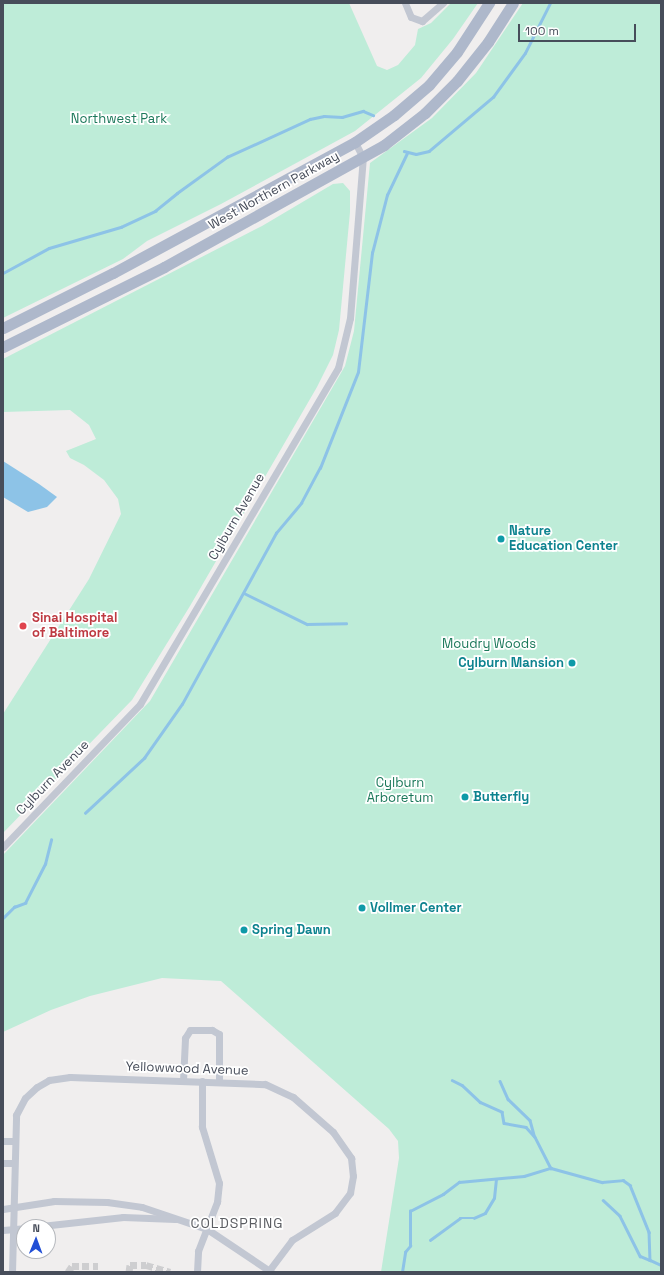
<!DOCTYPE html>
<html>
<head>
<meta charset="utf-8">
<style>
	body { margin:0 }
	#map { position:relative; width:664px; height:1275px; overflow:hidden; background:#f0eeee; font-family:"Space Grotesk",sans-serif }
	div>[style] { position:absolute }
	.green>* { inset:0; background:#beecd8 }
	.water>* { inset:0; background:#8dc3e7 }
	.stream>* { height:2.5px; margin:-1.25px; padding:0 1.25px; transform-origin:1.25px; border-radius:1.25px; background:#8dc3e7 }
	.street-tunnel>* { height:7px; margin-top:-3.5px; transform-origin:0; background:repeating-linear-gradient(90deg,#ceced0 0 7px,transparent 0 10.5px) }
	.street>* { height:7px; margin:-3.5px; padding:0 3.5px; transform-origin:3.5px; border-radius:3.5px; background:#c2c7d2 }
	.primary>* { height:11px; margin:-5.5px; padding:0 5.5px; transform-origin:5.5px; border-radius:5.5px; background:#aeb8cb }
	.dots>* { width:11px; height:11px; translate:-50% -50%; box-sizing:border-box; border:2px solid #fff; border-radius:50% }
	span { translate:-50% -50%; white-space:nowrap; text-align:center; line-height:1.15; -webkit-text-stroke:3.5px #fff; paint-order:stroke }
	.park-label { font-size:13px; color:#1b785a }
	.street-label { font-size:13px; color:#474d5a }
	.culture-label { font-size:13px; color:#0d838f; font-weight:700 }
	.left { translate:0 -50%; text-align:left }
	.right { translate:-100% -50%; text-align:right }
	.health-label { font-size:13px; color:#be3a42; font-weight:700 }
	.neighbourhood-label { font-size:14px; color:#5b5d62; letter-spacing:1px }
	.frame { position:absolute; inset:0; border:4px solid #474d5a; pointer-events:none }
	.north { position:absolute; left:16px; top:1219px; width:40px; height:40px; box-sizing:border-box; background:#fff; border:1px solid #b5b8bd; border-radius:50%; rotate:1deg; font-size:11px; font-weight:700; line-height:16px; text-align:center; color:#474d5a }
	.north::after { content:''; display:block; margin:auto; width:14px; height:18px; background:#224fd6; clip-path:polygon(50% 0,100% 100%,50% 72%,0 100%) }
	.scale { position:absolute; left:518px; top:24px; width:118px; height:18px; box-sizing:border-box; border:2px solid #474d5a; border-top:0; padding-left:5px; font-size:12px; line-height:14px; white-space:nowrap; color:#474d5a; -webkit-text-stroke:3px #fff; paint-order:stroke }
</style>
</head>
<body>
<div id="map">
	<div class="green">
		<div style="clip-path:polygon(3px 3px,349px 3px,377px 66px,387px 70px,398px 65px,415px 45px,418px 29px,431px 23px,451px 3px,478px 3px,453px 39px,421px 78px,355px 131px,221px 204px,147px 241px,123px 259px,3px 318px)"></div>
		<div style="clip-path:polygon(523px 3px,661px 3px,661px 1272px,381px 1272px,399px 1158px,398px 1141px,389px 1129px,221px 981px,162px 978px,90px 996px,51px 1010px,3px 1032px,3px 855px,150px 701px,345px 366px,354px 331px,370px 163px,432px 118px,476px 73px)"></div>
		<div style="clip-path:polygon(343px 183px,350px 191px,350px 212px,339px 330px,333px 355px,317px 387px,190px 606px,132px 700px,3px 833px,3px 714px,89px 579px,121px 514px,118px 499px,104px 480px,84px 465px,70px 458px,66px 451px,96px 439px,89px 425px,70px 410px,3px 412px,3px 359px,262px 226px,333px 184px)"></div>
	</div>
	<div class="water">
		<div style="clip-path:polygon(3px 461px,39px 484px,57px 497px,47px 507px,28px 512px,3px 497px)"></div>
	</div>
	<div class="stream">
		<div style="left:404px;top:151px;width:12px;rotate:14deg"></div>
		<div style="left:416px;top:154px;width:13px;rotate:-13deg"></div>
		<div style="left:429px;top:151px;width:84px;rotate:-40.2deg"></div>
		<div style="left:493px;top:97px;width:54px;rotate:-54deg"></div>
		<div style="left:525px;top:53px;width:56px;rotate:-63.4deg"></div>
		<div style="left:3px;top:273px;width:52px;rotate:-28.5deg"></div>
		<div style="left:49px;top:248px;width:75px;rotate:-16.3deg"></div>
		<div style="left:121px;top:227px;width:38px;rotate:-25deg"></div>
		<div style="left:155px;top:211px;width:28px;rotate:-39deg"></div>
		<div style="left:177px;top:193px;width:62px;rotate:-35.8deg"></div>
		<div style="left:227px;top:157px;width:91px;rotate:-24.6deg"></div>
		<div style="left:310px;top:119px;width:14px;rotate:-12deg"></div>
		<div style="left:324px;top:116px;width:18px;rotate:3deg"></div>
		<div style="left:342px;top:117px;width:22px;rotate:-16deg"></div>
		<div style="left:363px;top:111px;width:11px;rotate:22deg"></div>
		<div style="left:244px;top:593px;width:70px;rotate:26.2deg"></div>
		<div style="left:307px;top:624px;width:39px;rotate:-1deg"></div>
		<div style="left:85px;top:813px;width:81px;rotate:-43deg"></div>
		<div style="left:144px;top:758px;width:66px;rotate:-54.9deg"></div>
		<div style="left:182px;top:704px;width:195px;rotate:-61.2deg"></div>
		<div style="left:276px;top:533px;width:39px;rotate:-50deg"></div>
		<div style="left:301px;top:503px;width:40px;rotate:-62deg"></div>
		<div style="left:320px;top:468px;width:103px;rotate:-68.4deg"></div>
		<div style="left:358px;top:372px;width:120px;rotate:-83.3deg"></div>
		<div style="left:372px;top:253px;width:60px;rotate:-75.5deg"></div>
		<div style="left:387px;top:195px;width:47px;rotate:-64.5deg"></div>
		<div style="left:3px;top:918px;width:16px;rotate:-45deg"></div>
		<div style="left:14px;top:907px;width:12px;rotate:-20deg"></div>
		<div style="left:25px;top:903px;width:44px;rotate:-62.9deg"></div>
		<div style="left:45px;top:864px;width:25px;rotate:-76deg"></div>
		<div style="left:452px;top:1080px;width:11px;rotate:27deg"></div>
		<div style="left:462px;top:1085px;width:25px;rotate:43deg"></div>
		<div style="left:480px;top:1102px;width:24px;rotate:24deg"></div>
		<div style="left:502px;top:1112px;width:11px;rotate:80deg"></div>
		<div style="left:504px;top:1123px;width:22px;rotate:10deg"></div>
		<div style="left:526px;top:1127px;width:13px;rotate:48deg"></div>
		<div style="left:535px;top:1137px;width:35px;rotate:63deg"></div>
		<div style="left:500px;top:1081px;width:20px;rotate:66deg"></div>
		<div style="left:508px;top:1099px;width:30px;rotate:44deg"></div>
		<div style="left:530px;top:1120px;width:16px;rotate:75deg"></div>
		<div style="left:603px;top:1200px;width:23px;rotate:43deg"></div>
		<div style="left:620px;top:1216px;width:45px;rotate:63.4deg"></div>
		<div style="left:640px;top:1256px;width:11px;rotate:22deg"></div>
		<div style="left:430px;top:1240px;width:37px;rotate:-36deg"></div>
		<div style="left:460px;top:1218px;width:14px"></div>
		<div style="left:474px;top:1218px;width:12px;rotate:-24deg"></div>
		<div style="left:485px;top:1213px;width:17px;rotate:-59deg"></div>
		<div style="left:494px;top:1198px;width:18px;rotate:-84deg"></div>
		<div style="left:402px;top:1272px;width:20px;rotate:-81deg"></div>
		<div style="left:405px;top:1252px;width:8px;rotate:-50deg"></div>
		<div style="left:410px;top:1246px;width:35px;rotate:-90deg"></div>
		<div style="left:410px;top:1211px;width:37px;rotate:-27deg"></div>
		<div style="left:443px;top:1194px;width:20px;rotate:-37deg"></div>
		<div style="left:459px;top:1182px;width:65px;rotate:-5.3deg"></div>
		<div style="left:524px;top:1176px;width:28px;rotate:-17deg"></div>
		<div style="left:551px;top:1168px;width:53px;rotate:15.4deg"></div>
		<div style="left:602px;top:1182px;width:21px;rotate:-5deg"></div>
		<div style="left:623px;top:1180px;width:9px;rotate:36deg"></div>
		<div style="left:630px;top:1185px;width:51px;rotate:68deg"></div>
		<div style="left:649px;top:1232px;width:28px;rotate:88deg"></div>
		<div style="left:650px;top:1260px;width:12px;rotate:24deg"></div>
	</div>
	<div class="street-tunnel">
		<div style="left:68px;top:1272px;width:7px;rotate:-56deg"></div>
		<div style="left:72px;top:1266px;width:26px"></div>
		<div style="left:129px;top:1272px;width:7px;rotate:-82deg"></div>
		<div style="left:130px;top:1265px;width:16px"></div>
		<div style="left:146px;top:1265px;width:25px;rotate:16deg"></div>
	</div>
	<div class="street">
		<div style="left:405px;top:3px;width:15px;rotate:67deg"></div>
		<div style="left:411px;top:17px;width:12px;rotate:20deg"></div>
		<div style="left:422px;top:21px;width:28px;rotate:-41deg"></div>
		<div style="left:3px;top:847px;width:198px;rotate:-46.2deg"></div>
		<div style="left:140px;top:704px;width:390px;rotate:-59.5deg"></div>
		<div style="left:338px;top:368px;width:51px;rotate:-76.5deg"></div>
		<div style="left:350px;top:318px;width:161px;rotate:-85.4deg"></div>
		<div style="left:363px;top:158px;width:18px;rotate:-117deg"></div>
		<div style="left:183px;top:1081px;width:43px;rotate:-87.3deg"></div>
		<div style="left:185px;top:1038px;width:9px;rotate:-58deg"></div>
		<div style="left:190px;top:1030px;width:22px"></div>
		<div style="left:212px;top:1030px;width:8px;rotate:30deg"></div>
		<div style="left:219px;top:1034px;width:48px;rotate:90deg"></div>
		<div style="left:3px;top:1141px;width:11px"></div>
		<div style="left:3px;top:1163px;width:11px"></div>
		<div style="left:3px;top:1209px;width:52px;rotate:-8.9deg"></div>
		<div style="left:54px;top:1201px;width:53px;rotate:1.1deg"></div>
		<div style="left:107px;top:1202px;width:35px;rotate:8deg"></div>
		<div style="left:142px;top:1207px;width:69px;rotate:18.7deg"></div>
		<div style="left:207px;top:1229px;width:77px;rotate:33.9deg"></div>
		<div style="left:32px;top:1227px;width:92px;rotate:-6.3deg"></div>
		<div style="left:123px;top:1217px;width:52px;rotate:2.2deg"></div>
		<div style="left:3px;top:1230px;width:21px;rotate:-5deg"></div>
		<div style="left:12px;top:1272px;width:157px;rotate:-88.5deg"></div>
		<div style="left:16px;top:1115px;width:19px;rotate:-62deg"></div>
		<div style="left:25px;top:1098px;width:16px;rotate:-43deg"></div>
		<div style="left:37px;top:1087px;width:14px;rotate:-30deg"></div>
		<div style="left:49px;top:1080px;width:21px;rotate:-8deg"></div>
		<div style="left:70px;top:1077px;width:195px;rotate:2.1deg"></div>
		<div style="left:265px;top:1084px;width:31px;rotate:25deg"></div>
		<div style="left:293px;top:1097px;width:53px;rotate:41.2deg"></div>
		<div style="left:333px;top:1132px;width:32px;rotate:55deg"></div>
		<div style="left:351px;top:1158px;width:18px;rotate:84deg"></div>
		<div style="left:353px;top:1176px;width:17px;rotate:100deg"></div>
		<div style="left:350px;top:1193px;width:25px;rotate:127deg"></div>
		<div style="left:335px;top:1213px;width:51px;rotate:147.9deg"></div>
		<div style="left:292px;top:1240px;width:39px;rotate:127deg"></div>
		<div style="left:197px;top:1272px;width:21px;rotate:-87deg"></div>
		<div style="left:198px;top:1251px;width:53px;rotate:-68.8deg"></div>
		<div style="left:217px;top:1202px;width:19px;rotate:-84deg"></div>
		<div style="left:219px;top:1183px;width:59px;rotate:-106.9deg"></div>
		<div style="left:202px;top:1127px;width:46px;rotate:-90deg"></div>
	</div>
	<div class="primary">
		<div style="left:3px;top:328px;width:123px;rotate:-26.6deg"></div>
		<div style="left:113px;top:273px;width:275px;rotate:-28.4deg"></div>
		<div style="left:355px;top:142px;width:47px;rotate:-34.7deg"></div>
		<div style="left:394px;top:115px;width:46px;rotate:-40.6deg"></div>
		<div style="left:429px;top:85px;width:43px;rotate:-49.7deg"></div>
		<div style="left:457px;top:52px;width:59px;rotate:-56.9deg"></div>
		<div style="left:3px;top:347px;width:180px;rotate:-26.4deg"></div>
		<div style="left:164px;top:267px;width:252px;rotate:-29deg"></div>
		<div style="left:384px;top:145px;width:52px;rotate:-38deg"></div>
		<div style="left:425px;top:113px;width:45px;rotate:-45deg"></div>
		<div style="left:457px;top:81px;width:50px;rotate:-51.5deg"></div>
		<div style="left:488px;top:42px;width:46px;rotate:-57.3deg"></div>
	</div>
	<div class="dots">
		<div style="left:501px;top:539px;background:#0f9aa8"></div>
		<div style="left:23px;top:626px;background:#e0444e"></div>
		<div style="left:572px;top:663px;background:#0f9aa8"></div>
		<div style="left:465px;top:797px;background:#0f9aa8"></div>
		<div style="left:362px;top:908px;background:#0f9aa8"></div>
		<div style="left:244px;top:930px;background:#0f9aa8"></div>
	</div>
	<div class="park-label">
		<span style="left:119px;top:119px">Northwest Park</span>
		<span style="left:489px;top:644px">Moudry Woods</span>
		<span style="left:400px;top:791px">Cylburn<br>Arboretum</span>
	</div>
	<div class="street-label">
		<span style="left:274px;top:191px;rotate:-29deg">West Northern Parkway</span>
		<span style="left:237px;top:517px;rotate:-60deg">Cylburn Avenue</span>
		<span style="left:53px;top:778px;rotate:-46deg">Cylburn Avenue</span>
		<span style="left:187px;top:1069px;rotate:2deg">Yellowwood Avenue</span>
	</div>
	<div class="culture-label">
		<span class="left" style="left:509px;top:539px">Nature<br>Education Center</span>
		<span class="right" style="left:564px;top:663px">Cylburn Mansion</span>
		<span class="left" style="left:473px;top:797px">Butterfly</span>
		<span class="left" style="left:370px;top:908px">Vollmer Center</span>
		<span class="left" style="left:252px;top:930px">Spring Dawn</span>
	</div>
	<div class="health-label">
		<span class="left" style="left:32px;top:626px">Sinai Hospital<br>of Baltimore</span>
	</div>
	<div class="neighbourhood-label">
		<span style="left:237px;top:1223px">COLDSPRING</span>
	</div>
	<div class="frame"></div>
	<div class="north">N</div>
	<div class="scale">100 m</div>
</div>
</body>
</html>
